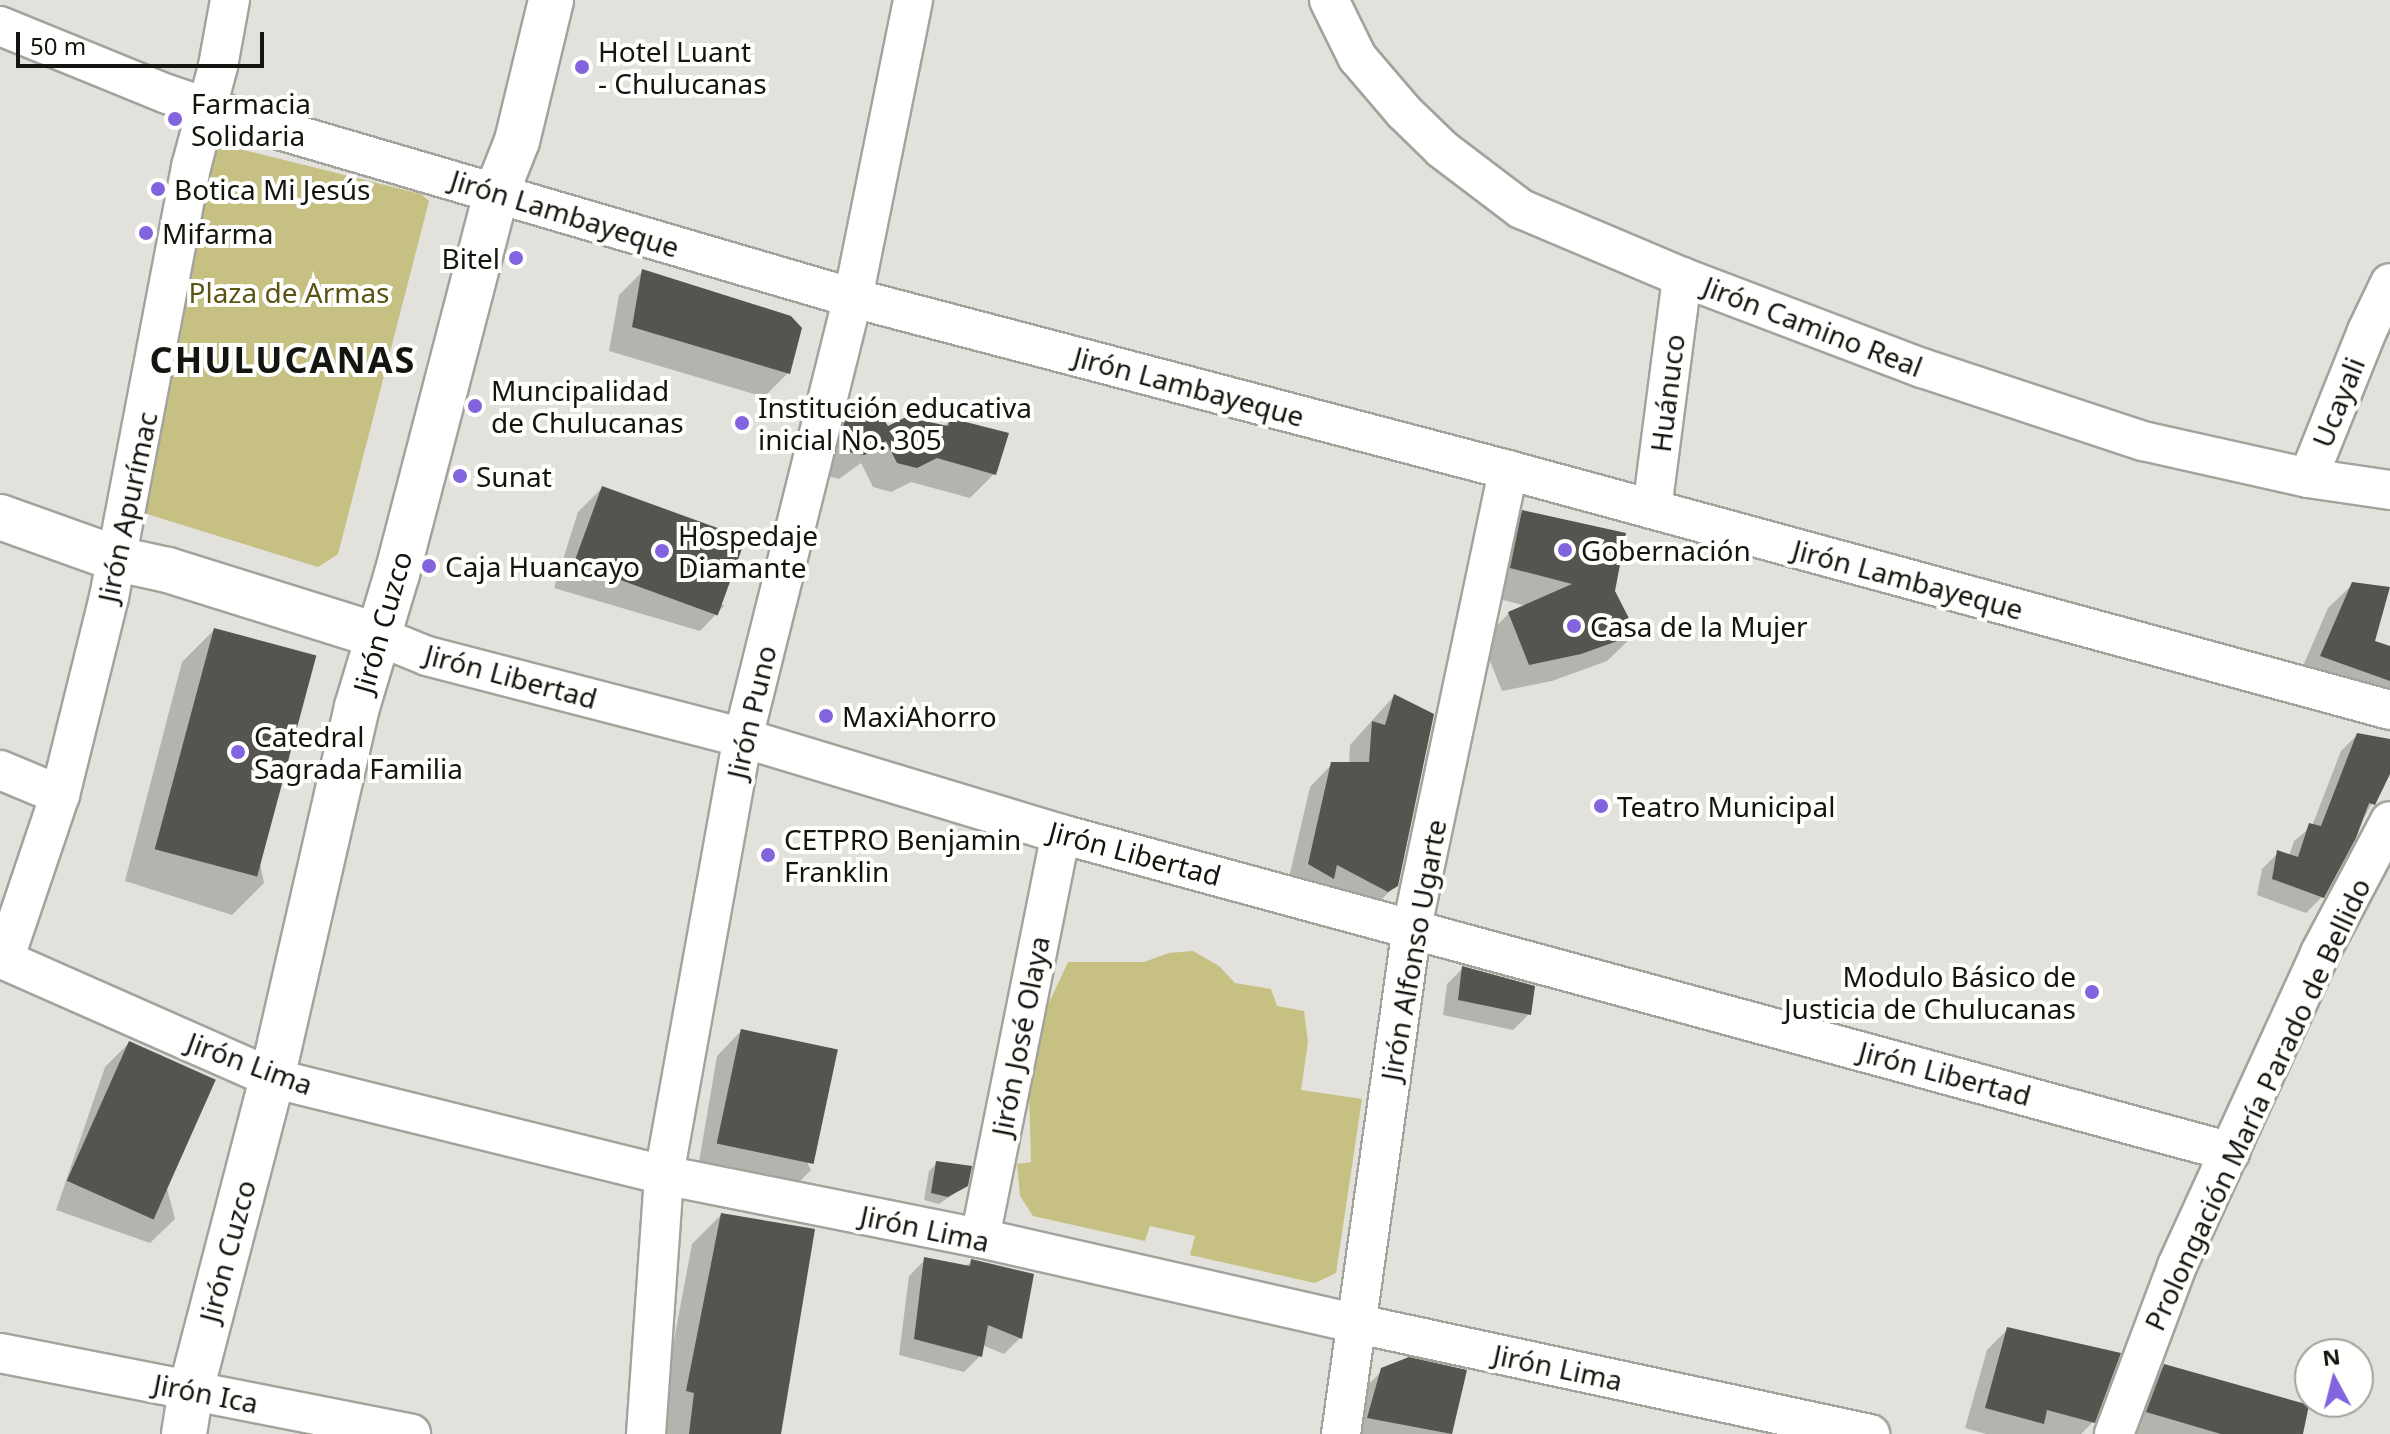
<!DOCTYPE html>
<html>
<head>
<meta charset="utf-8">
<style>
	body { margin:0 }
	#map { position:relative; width:2390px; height:1434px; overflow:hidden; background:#e2e1db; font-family:"Noto Sans",sans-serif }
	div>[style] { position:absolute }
	.green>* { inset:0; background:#c6c083 }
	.shadow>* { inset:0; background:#0003 }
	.building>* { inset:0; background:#55544f; transform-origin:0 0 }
	.roads { filter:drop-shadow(2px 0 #a3a39d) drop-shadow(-2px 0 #a3a39d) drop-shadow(0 2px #a3a39d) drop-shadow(0 -2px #a3a39d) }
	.minor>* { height:38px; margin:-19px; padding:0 19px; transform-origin:19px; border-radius:19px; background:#fff }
	.tertiary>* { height:44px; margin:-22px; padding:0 22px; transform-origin:22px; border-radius:22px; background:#fff }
	.dots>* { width:22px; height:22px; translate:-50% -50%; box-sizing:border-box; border:4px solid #fffffe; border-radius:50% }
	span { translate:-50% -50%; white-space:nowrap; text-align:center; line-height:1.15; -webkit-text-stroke:8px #fffffe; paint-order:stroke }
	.poi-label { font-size:28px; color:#141411 }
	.left { translate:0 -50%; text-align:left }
	.right { translate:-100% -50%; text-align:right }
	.street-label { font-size:28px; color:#141411 }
	.park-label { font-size:28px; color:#5a5315 }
	.district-label { font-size:36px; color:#141411; font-weight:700; letter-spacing:2px }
	.north { position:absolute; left:2294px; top:1338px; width:80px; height:80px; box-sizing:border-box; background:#fffffe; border:2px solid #a1a19f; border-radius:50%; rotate:353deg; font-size:22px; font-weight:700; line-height:32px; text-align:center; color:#141411 }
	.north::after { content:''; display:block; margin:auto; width:28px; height:36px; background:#8364df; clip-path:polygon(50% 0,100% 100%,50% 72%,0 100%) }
	.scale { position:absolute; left:16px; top:32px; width:248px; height:36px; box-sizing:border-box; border:4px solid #141411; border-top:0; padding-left:10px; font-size:24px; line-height:28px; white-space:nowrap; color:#141411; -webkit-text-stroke:6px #fffffe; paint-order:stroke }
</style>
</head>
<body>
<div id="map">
	<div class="green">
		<div style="clip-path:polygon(212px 142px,421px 194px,429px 201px,338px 554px,318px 567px,134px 510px)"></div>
		<div style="clip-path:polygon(1193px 951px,1219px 966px,1235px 983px,1271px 989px,1277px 1006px,1304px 1011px,1308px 1042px,1301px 1090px,1362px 1099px,1336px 1273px,1315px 1283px,1190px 1255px,1195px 1236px,1150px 1226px,1145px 1241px,1033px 1216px,1020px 1196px,1017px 1164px,1031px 1162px,1029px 1093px,1034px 1052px,1047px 1007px,1068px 962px,1144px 962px,1169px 953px)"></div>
	</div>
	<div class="shadow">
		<div style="clip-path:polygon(643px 271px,788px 373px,764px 397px,609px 351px,619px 295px)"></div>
		<div style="clip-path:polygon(850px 408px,887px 428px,943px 427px,951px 420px,994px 474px,970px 498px,911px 482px,891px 492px,873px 487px,861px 463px,839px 479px,820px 474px,825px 433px)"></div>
		<div style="clip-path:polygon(602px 488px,724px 606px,700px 631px,554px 588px,578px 512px)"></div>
		<div style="clip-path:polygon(1523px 512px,1613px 591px,1635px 634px,1607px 661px,1552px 681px,1502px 691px,1482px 641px,1509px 613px,1526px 606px,1484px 595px,1495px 540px)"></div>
		<div style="clip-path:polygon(2353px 584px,2389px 589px,2373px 642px,2390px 649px,2390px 713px,2297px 680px,2328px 608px)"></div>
		<div style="clip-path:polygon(214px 630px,264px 883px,232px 915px,125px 881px,182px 662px)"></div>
		<div style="clip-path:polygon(1394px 696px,1396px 885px,1373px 908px,1287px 886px,1310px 787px,1332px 764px,1349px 764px,1350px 745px)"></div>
		<div style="clip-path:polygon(2357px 735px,2390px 741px,2390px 769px,2322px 897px,2306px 913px,2257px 895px,2262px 869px,2278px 853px,2289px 856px,2294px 841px,2312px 826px,2341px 751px)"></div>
		<div style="clip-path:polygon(1463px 968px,1529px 1014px,1513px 1030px,1443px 1015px,1447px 984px)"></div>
		<div style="clip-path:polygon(741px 1031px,811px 1170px,787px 1194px,698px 1168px,717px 1056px)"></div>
		<div style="clip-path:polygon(129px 1043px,175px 1219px,150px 1243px,56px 1210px,105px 1067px)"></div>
		<div style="clip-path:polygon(937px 1163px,966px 1185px,939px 1204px,924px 1200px,929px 1171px)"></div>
		<div style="clip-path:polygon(721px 1215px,765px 1434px,664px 1434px,666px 1421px,659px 1420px,692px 1244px)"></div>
		<div style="clip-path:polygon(925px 1260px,965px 1267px,972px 1261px,1032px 1275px,1020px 1338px,1004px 1354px,982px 1345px,980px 1356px,964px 1372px,899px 1355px,909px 1276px)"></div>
		<div style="clip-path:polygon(2008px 1329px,2093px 1422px,2081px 1434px,1986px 1434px,1965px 1428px,1987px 1350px)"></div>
		<div style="clip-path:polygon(2164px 1367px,2301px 1434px,2124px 1434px,2140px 1391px)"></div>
		<div style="clip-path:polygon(1383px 1370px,1465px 1371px,1450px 1434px,1346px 1434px,1358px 1395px)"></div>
	</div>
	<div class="building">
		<div style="clip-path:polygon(642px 269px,791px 316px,802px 328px,790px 374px,632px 327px)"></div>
		<div style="clip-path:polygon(858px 401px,875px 406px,888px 426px,906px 417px,948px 426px,950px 418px,1009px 433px,996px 475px,937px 458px,917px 468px,897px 463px,886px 441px,865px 455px,844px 451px,840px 441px,848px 407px)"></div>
		<div style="left:602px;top:486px;width:153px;height:82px;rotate:20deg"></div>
		<div style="clip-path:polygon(1522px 510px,1626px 533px,1615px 591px,1637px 634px,1581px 654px,1529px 665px,1508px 612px,1572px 584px,1510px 568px)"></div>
		<div style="clip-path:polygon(2352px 582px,2390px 587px,2375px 641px,2390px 646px,2390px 681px,2320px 656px)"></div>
		<div style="left:214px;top:628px;width:106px;height:229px;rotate:15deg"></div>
		<div style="clip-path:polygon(1394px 694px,1434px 714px,1398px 886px,1388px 892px,1337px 865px,1334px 879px,1308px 864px,1331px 762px,1369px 762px,1372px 721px,1385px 725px)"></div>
		<div style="clip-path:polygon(2357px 733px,2390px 739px,2390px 774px,2375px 805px,2369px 803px,2356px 838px,2324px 898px,2272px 879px,2277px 850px,2298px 857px,2309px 823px,2321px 826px)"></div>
		<div style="clip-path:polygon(1462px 966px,1535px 986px,1531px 1015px,1458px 1000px)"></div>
		<div style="left:741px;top:1029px;width:99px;height:117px;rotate:12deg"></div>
		<div style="left:129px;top:1041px;width:95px;height:153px;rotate:24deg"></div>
		<div style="clip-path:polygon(936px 1161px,972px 1166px,968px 1186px,948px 1197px,931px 1193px)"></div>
		<div style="clip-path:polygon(721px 1213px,815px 1229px,781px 1434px,689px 1434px,694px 1393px,686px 1391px)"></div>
		<div style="clip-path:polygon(924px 1257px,970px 1266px,971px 1259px,1034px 1274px,1022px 1339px,988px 1325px,982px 1357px,914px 1339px)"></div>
		<div style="clip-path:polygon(2007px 1327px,2121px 1353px,2095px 1423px,2047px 1410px,2044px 1424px,1985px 1408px)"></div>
		<div style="clip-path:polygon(1409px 1357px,1467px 1370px,1452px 1434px,1367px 1418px,1381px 1368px)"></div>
		<div style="clip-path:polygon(2164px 1364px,2309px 1405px,2303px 1434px,2221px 1434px,2146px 1412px)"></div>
	</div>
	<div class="roads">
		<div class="minor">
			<div style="left:1329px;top:0;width:64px;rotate:63.8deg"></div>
			<div style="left:1357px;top:57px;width:72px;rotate:49.5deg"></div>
			<div style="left:1404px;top:112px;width:53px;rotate:44.2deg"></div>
			<div style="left:1442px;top:149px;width:99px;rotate:37.2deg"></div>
			<div style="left:1521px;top:209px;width:175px;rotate:22.9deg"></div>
			<div style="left:1682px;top:277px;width:257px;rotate:20.8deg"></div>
			<div style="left:1922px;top:368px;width:233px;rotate:18.3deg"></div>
			<div style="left:2143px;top:441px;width:169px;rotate:12.6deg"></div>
			<div style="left:2308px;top:478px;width:83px;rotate:8.3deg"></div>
			<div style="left:0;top:26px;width:180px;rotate:22.2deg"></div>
			<div style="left:167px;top:94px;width:72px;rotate:18.7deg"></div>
			<div style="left:235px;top:117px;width:644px;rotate:16.32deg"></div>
			<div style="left:853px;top:298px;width:677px;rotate:14.71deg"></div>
			<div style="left:1508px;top:470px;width:914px;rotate:15.22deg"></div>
			<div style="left:2308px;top:478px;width:158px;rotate:-68.1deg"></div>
			<div style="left:2367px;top:331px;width:53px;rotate:-64.4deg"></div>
			<div style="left:1652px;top:509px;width:234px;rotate:-82.6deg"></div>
			<div style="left:378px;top:636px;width:53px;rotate:22.2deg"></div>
			<div style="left:427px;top:656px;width:326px;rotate:14.5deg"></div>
			<div style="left:743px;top:738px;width:332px;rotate:16.8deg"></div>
			<div style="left:1061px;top:834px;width:1212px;rotate:15.21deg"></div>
			<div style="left:0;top:770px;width:65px;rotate:22.6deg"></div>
			<div style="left:0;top:958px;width:297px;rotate:23.8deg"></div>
			<div style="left:272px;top:1078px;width:404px;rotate:13.9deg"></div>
			<div style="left:664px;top:1175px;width:322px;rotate:11.3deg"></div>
			<div style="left:980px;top:1238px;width:388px;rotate:12.8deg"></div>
			<div style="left:1358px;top:1324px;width:524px;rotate:12.13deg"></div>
			<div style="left:4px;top:960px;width:174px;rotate:-71.3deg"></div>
			<div style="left:60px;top:795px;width:204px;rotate:-76.1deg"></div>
			<div style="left:109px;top:597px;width:438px;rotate:-79.2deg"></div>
			<div style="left:191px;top:167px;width:105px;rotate:-75deg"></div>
			<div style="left:218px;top:66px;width:67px;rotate:-79.7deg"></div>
			<div style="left:980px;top:1238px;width:412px;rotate:-78.7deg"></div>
			<div style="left:0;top:1353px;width:419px;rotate:11.1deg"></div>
			<div style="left:646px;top:1434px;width:260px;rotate:-86deg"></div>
			<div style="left:664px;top:1175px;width:444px;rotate:-79.8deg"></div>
			<div style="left:743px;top:738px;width:454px;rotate:-76deg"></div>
			<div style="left:853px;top:298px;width:304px;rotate:-78.6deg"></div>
			<div style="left:1341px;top:1434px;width:512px;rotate:-82.03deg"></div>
			<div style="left:1412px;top:927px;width:467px;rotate:-78.1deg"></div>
			<div style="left:2114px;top:1434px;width:179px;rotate:-69.4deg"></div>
			<div style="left:2177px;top:1266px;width:344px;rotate:-65.4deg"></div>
			<div style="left:2320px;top:953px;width:149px;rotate:-62.1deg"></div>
		</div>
		<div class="tertiary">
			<div style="left:0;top:517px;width:124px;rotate:19.7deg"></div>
			<div style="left:117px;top:559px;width:52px;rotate:12.2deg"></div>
			<div style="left:168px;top:570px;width:220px;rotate:17.4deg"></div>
			<div style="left:184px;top:1434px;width:45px;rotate:-81deg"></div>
			<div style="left:191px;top:1390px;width:322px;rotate:-75.4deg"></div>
			<div style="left:272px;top:1078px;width:381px;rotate:-77.1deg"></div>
			<div style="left:357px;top:707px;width:139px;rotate:-73.3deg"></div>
			<div style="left:397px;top:574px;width:393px;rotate:-75.4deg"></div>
			<div style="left:496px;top:194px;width:57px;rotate:-68.4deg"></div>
			<div style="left:517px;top:141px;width:145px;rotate:-76.4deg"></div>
		</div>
	</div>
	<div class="dots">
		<div style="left:582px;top:67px;background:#8364df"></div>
		<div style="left:175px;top:119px;background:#8364df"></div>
		<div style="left:158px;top:189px;background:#8364df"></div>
		<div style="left:146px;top:233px;background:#8364df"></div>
		<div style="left:516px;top:258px;background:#8364df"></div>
		<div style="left:475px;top:406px;background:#8364df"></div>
		<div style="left:742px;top:423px;background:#8364df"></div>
		<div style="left:460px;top:476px;background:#8364df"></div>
		<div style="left:1565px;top:550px;background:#8364df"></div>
		<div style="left:662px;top:551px;background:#8364df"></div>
		<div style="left:429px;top:566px;background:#8364df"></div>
		<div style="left:1574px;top:626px;background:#8364df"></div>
		<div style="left:826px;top:716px;background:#8364df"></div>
		<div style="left:238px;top:752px;background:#8364df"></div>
		<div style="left:1601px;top:806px;background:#8364df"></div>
		<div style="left:768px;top:855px;background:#8364df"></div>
		<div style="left:2092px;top:992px;background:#8364df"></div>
	</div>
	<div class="poi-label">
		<span class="left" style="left:598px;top:67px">Hotel Luant<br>- Chulucanas</span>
		<span class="left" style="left:191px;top:119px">Farmacia<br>Solidaria</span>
		<span class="left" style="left:174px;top:189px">Botica Mi Jesús</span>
		<span class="left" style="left:162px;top:233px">Mifarma</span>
		<span class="right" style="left:500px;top:258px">Bitel</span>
		<span class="left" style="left:491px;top:406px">Muncipalidad<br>de Chulucanas</span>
		<span class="left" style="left:758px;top:423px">Institución educativa<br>inicial No. 305</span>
		<span class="left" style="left:476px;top:476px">Sunat</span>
		<span class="left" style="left:678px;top:551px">Hospedaje<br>Diamante</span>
		<span class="left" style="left:1581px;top:550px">Gobernación</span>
		<span class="left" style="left:445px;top:566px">Caja Huancayo</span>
		<span class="left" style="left:1590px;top:626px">Casa de la Mujer</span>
		<span class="left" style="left:842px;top:716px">MaxiAhorro</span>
		<span class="left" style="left:254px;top:752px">Catedral<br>Sagrada Familia</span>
		<span class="left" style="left:1617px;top:806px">Teatro Municipal</span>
		<span class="left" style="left:784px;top:855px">CETPRO Benjamin<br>Franklin</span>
		<span class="right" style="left:2076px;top:992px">Modulo Básico de<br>Justicia de Chulucanas</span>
	</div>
	<div class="street-label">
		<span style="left:565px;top:213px;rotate:17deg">Jirón Lambayeque</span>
		<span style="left:1813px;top:326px;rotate:21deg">Jirón Camino Real</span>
		<span style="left:1189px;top:386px;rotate:15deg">Jirón Lambayeque</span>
		<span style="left:1667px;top:393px;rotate:-83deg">Huánuco</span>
		<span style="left:2338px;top:402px;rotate:-68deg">Ucayali</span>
		<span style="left:127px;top:507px;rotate:-78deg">Jirón Apurímac</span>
		<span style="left:1908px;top:579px;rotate:15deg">Jirón Lambayeque</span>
		<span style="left:382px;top:622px;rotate:-74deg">Jirón Cuzco</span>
		<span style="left:511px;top:676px;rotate:15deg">Jirón Libertad</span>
		<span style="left:751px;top:712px;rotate:-77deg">Jirón Puno</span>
		<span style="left:1135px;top:853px;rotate:15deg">Jirón Libertad</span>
		<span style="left:1413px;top:950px;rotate:-80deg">Jirón Alfonso Ugarte</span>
		<span style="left:1020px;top:1036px;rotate:-79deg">Jirón José Olaya</span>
		<span style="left:250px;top:1063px;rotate:20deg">Jirón Lima</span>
		<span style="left:1945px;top:1073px;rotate:15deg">Jirón Libertad</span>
		<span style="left:2257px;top:1104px;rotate:-65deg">Prolongación María Parado de Bellido</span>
		<span style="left:925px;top:1228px;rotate:12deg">Jirón Lima</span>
		<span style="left:227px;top:1251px;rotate:-75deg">Jirón Cuzco</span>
		<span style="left:1558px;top:1367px;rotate:12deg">Jirón Lima</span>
		<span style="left:206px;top:1393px;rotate:11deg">Jirón Ica</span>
	</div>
	<div class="park-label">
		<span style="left:289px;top:292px">Plaza de Armas</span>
	</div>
	<div class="district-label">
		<span style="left:283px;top:360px">CHULUCANAS</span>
	</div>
	<div class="north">N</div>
	<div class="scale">50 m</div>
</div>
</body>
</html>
